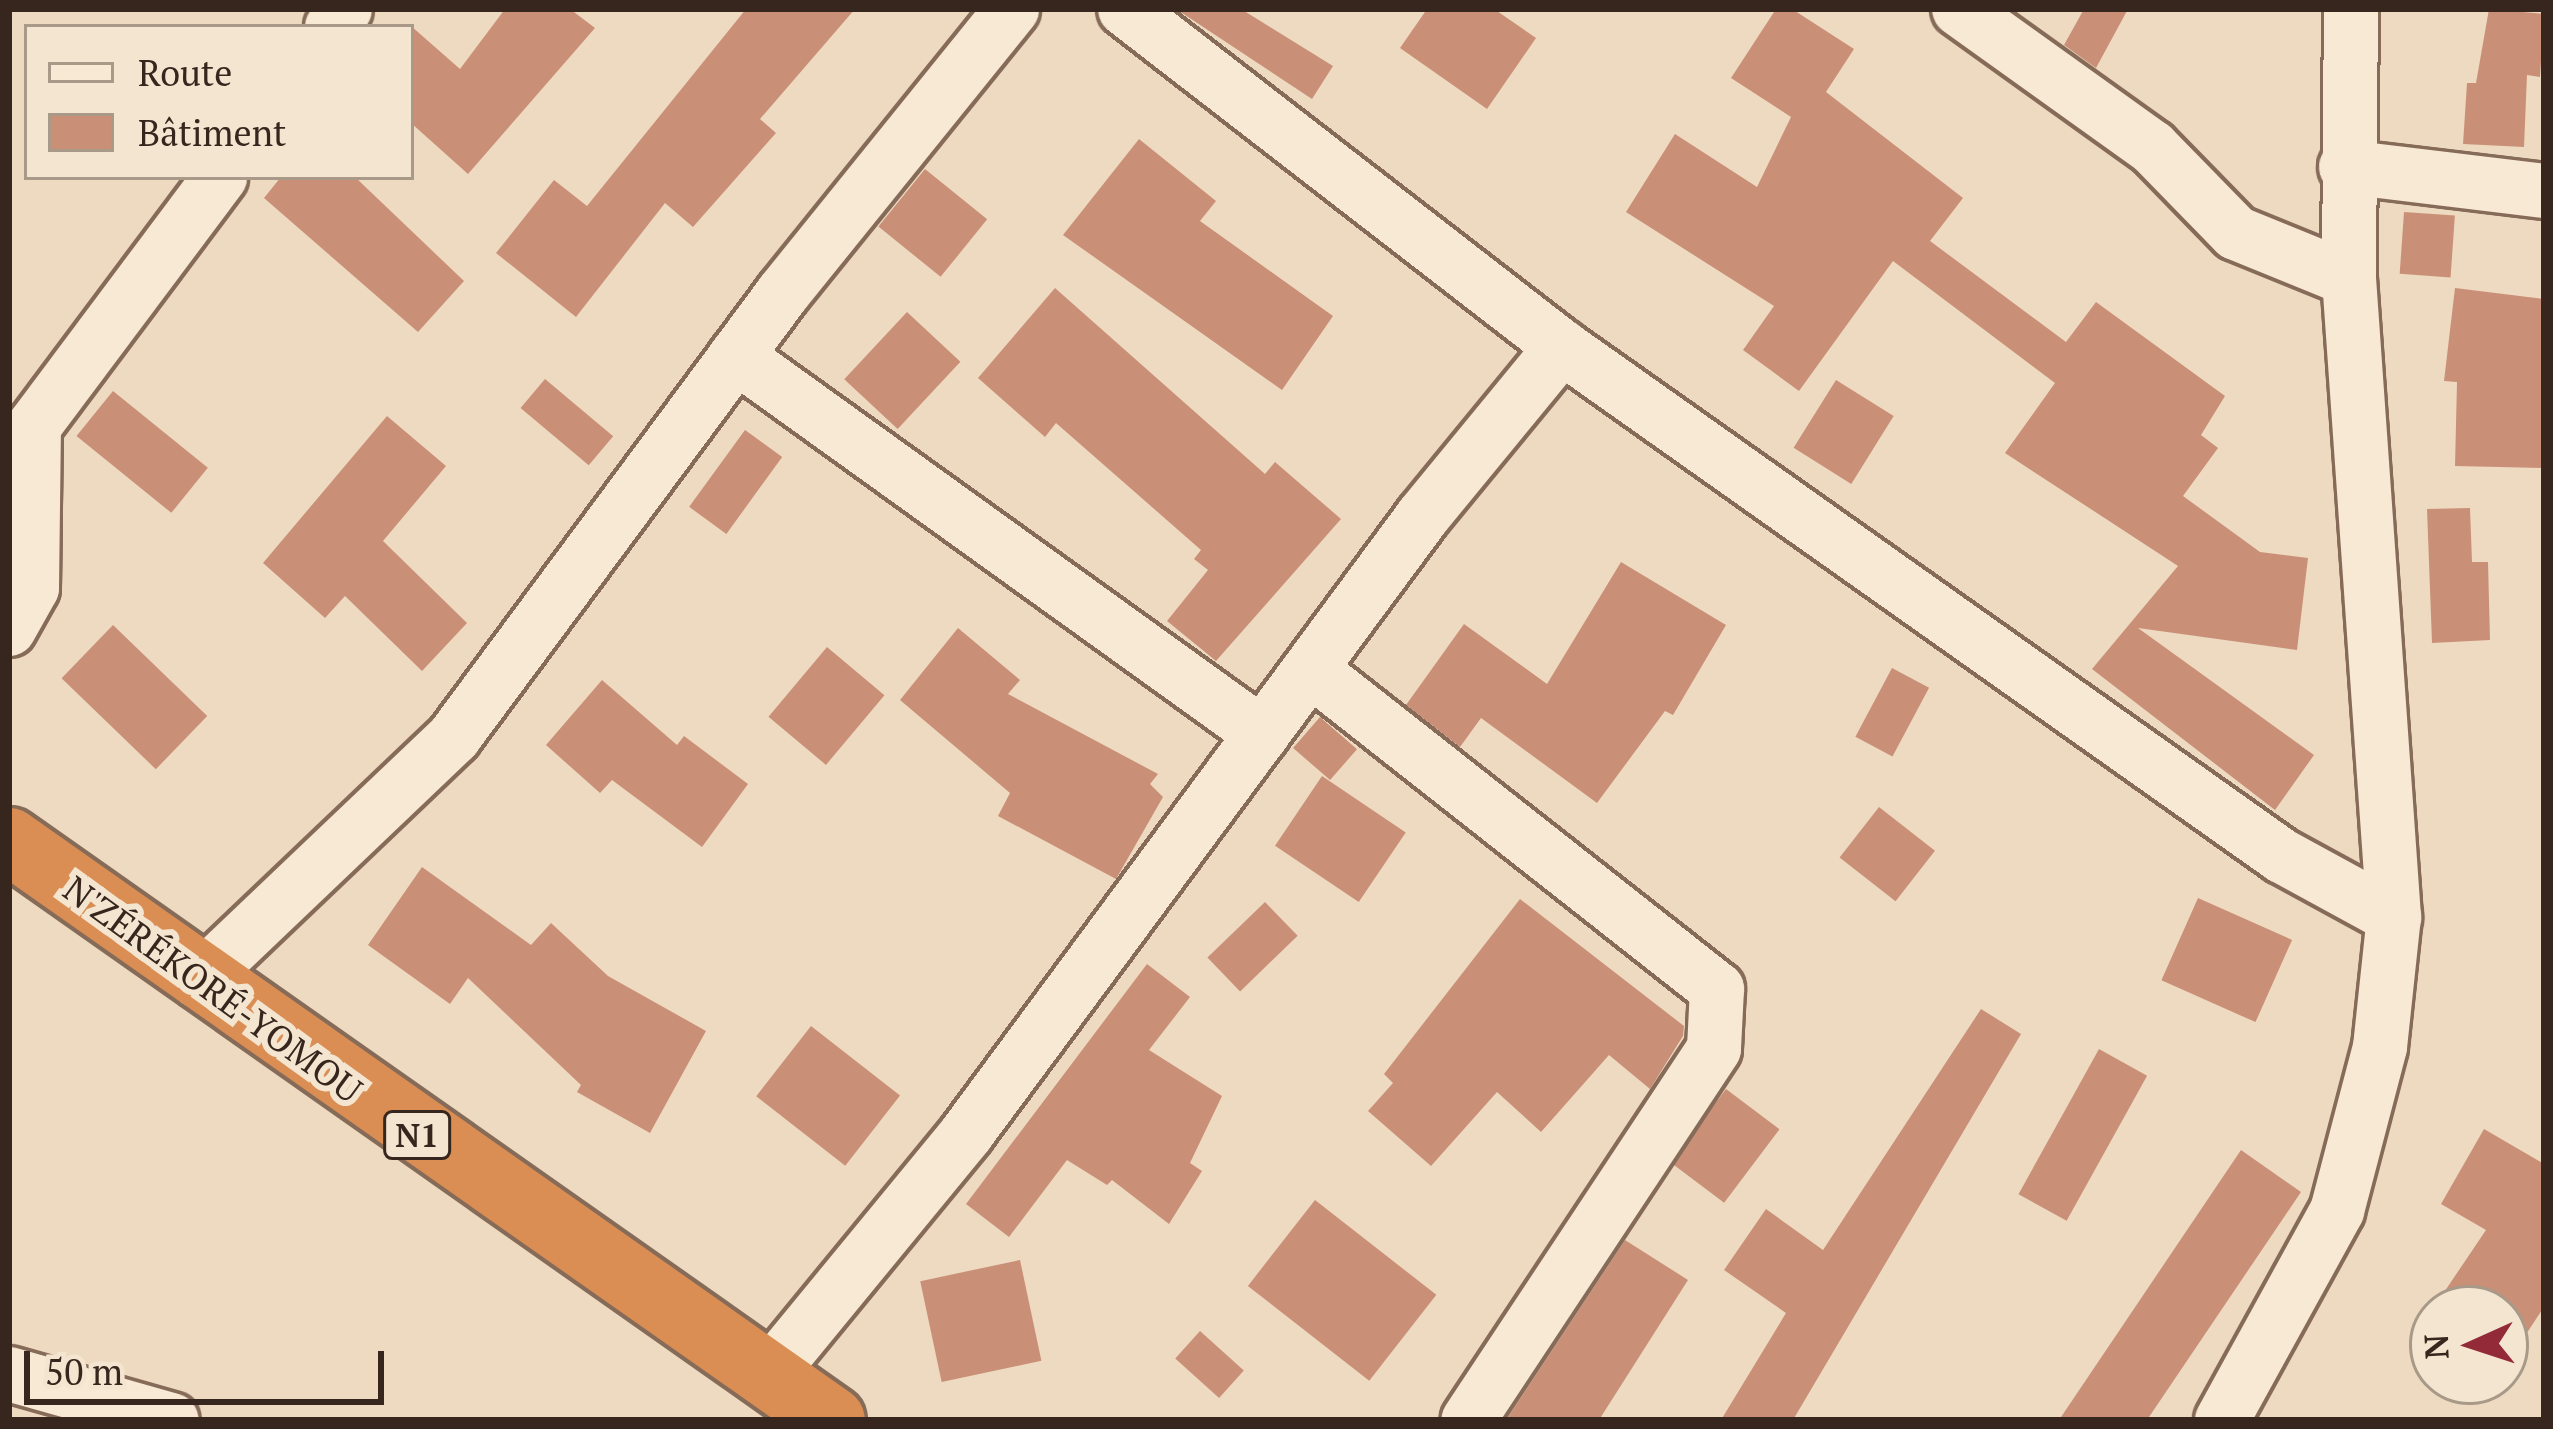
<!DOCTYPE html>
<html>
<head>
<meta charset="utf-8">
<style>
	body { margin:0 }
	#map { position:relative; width:2553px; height:1429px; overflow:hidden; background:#eddac1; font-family:"PT Serif",serif }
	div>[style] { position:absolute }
	.building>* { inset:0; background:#ca9077; transform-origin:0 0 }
	.roads { filter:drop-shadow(3px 0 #866b59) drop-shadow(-3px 0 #866b59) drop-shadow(0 3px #866b59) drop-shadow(0 -3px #866b59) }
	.minor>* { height:54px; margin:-27px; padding:0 27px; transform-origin:27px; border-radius:27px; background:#f8e9d4 }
	.highway>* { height:66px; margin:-33px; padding:0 33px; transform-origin:33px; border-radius:33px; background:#db8e53 }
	span { translate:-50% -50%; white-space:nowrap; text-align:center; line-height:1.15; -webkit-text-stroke:12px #f4e5d0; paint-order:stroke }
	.shield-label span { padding:3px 9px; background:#f4e5d0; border:3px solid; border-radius:9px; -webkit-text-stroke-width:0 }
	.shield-label { font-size:33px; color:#36261d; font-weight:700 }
	.street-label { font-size:36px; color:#36261d }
	.frame { position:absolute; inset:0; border:12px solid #36261d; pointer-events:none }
	.legend { position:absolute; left:24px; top:24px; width:390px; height:156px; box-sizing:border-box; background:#f4e5d0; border:3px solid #a89988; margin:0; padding:15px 21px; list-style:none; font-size:36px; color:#36261d }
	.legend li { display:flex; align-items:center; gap:24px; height:60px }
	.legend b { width:60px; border:3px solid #a89988 }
	.north { position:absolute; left:2409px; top:1285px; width:120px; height:120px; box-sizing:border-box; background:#f4e5d0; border:3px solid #a89988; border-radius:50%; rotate:267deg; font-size:33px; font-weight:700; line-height:48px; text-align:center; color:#36261d }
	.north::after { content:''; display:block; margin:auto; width:42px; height:54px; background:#932a38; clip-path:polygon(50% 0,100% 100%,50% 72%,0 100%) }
	.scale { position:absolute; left:24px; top:1351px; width:360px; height:54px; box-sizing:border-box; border:6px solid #36261d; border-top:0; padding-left:15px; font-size:36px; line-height:42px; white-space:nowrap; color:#36261d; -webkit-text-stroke:9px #f4e5d0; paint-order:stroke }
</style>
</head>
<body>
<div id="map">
	<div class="building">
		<div style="clip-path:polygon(505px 9px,570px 9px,595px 28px,468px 174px,411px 123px,411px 26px,460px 69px)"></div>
		<div style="clip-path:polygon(746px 9px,855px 9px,760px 119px,776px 133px,693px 227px,665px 203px,576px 317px,496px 253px,554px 180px,587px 206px)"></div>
		<div style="clip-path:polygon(1176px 9px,1241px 9px,1333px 66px,1312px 99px)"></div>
		<div style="clip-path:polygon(1427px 9px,1494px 9px,1536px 38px,1487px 109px,1400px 48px)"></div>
		<div style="clip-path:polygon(1776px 9px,1792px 9px,1854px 49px,1826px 92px,1963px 198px,1930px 241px,2066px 342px,2096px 302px,2225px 396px,2201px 435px,2218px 448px,2183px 496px,2260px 552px,2308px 558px,2297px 650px,2138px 628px,2314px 755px,2275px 810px,2092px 669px,2178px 566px,2005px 453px,2055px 383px,1893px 261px,1799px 391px,1743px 350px,1774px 306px,1626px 212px,1675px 134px,1757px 187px,1791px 117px,1731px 78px)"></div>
		<div style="clip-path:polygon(2084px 9px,2128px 9px,2096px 68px,2064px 45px)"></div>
		<div style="clip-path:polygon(2489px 9px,2544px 14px,2540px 77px,2527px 75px,2524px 147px,2463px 144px,2467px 83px,2476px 83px)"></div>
		<div style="clip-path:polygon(1139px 139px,1216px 201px,1200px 221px,1333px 316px,1282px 390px,1063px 235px)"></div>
		<div style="left:925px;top:169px;width:80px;height:74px;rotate:39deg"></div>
		<div style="clip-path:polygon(281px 177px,355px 177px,464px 281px,418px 332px,264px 198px)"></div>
		<div style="left:2404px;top:212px;width:51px;height:62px;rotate:4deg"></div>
		<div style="clip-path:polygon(1055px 288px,1265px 474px,1275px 462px,1341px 519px,1216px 661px,1167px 621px,1208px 570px,1194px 559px,1201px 550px,1056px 423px,1045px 437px,978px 378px)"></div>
		<div style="clip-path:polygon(2455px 288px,2544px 299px,2542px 468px,2455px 466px,2457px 382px,2444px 381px)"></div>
		<div style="left:907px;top:312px;width:73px;height:92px;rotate:43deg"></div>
		<div style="left:545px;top:379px;width:89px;height:38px;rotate:40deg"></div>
		<div style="left:1836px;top:380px;width:68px;height:80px;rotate:32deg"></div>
		<div style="left:113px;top:391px;width:122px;height:58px;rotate:39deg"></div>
		<div style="clip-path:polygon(387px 416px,446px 466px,383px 541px,467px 623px,422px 671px,345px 596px,325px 618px,263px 563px)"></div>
		<div style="left:745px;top:430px;width:46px;height:95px;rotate:36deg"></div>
		<div style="clip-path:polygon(2470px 508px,2472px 562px,2488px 562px,2490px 640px,2432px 643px,2427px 509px)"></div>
		<div style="clip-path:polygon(1621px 562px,1726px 625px,1673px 715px,1665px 711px,1597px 803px,1481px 718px,1460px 747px,1406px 705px,1464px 624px,1547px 684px)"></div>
		<div style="left:113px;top:625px;width:131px;height:74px;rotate:44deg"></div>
		<div style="clip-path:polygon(958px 628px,1020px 680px,1008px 694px,1158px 774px,1150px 784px,1163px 797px,1116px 879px,998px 816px,1010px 793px,900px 700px)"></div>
		<div style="left:827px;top:647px;width:75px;height:91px;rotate:40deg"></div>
		<div style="left:1892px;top:668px;width:42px;height:78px;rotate:28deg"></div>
		<div style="clip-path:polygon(602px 680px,677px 745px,684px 736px,748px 784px,702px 847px,612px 780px,600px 793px,546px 745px)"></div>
		<div style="left:1320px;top:717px;width:49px;height:41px;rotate:41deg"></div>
		<div style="left:1322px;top:776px;width:101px;height:84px;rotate:34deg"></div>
		<div style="left:1879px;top:807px;width:71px;height:64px;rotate:38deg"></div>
		<div style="clip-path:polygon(422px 867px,531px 945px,551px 923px,608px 976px,706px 1031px,650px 1133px,577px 1092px,581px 1085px,468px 978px,450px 1004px,368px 945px)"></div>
		<div style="left:2198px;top:898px;width:103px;height:90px;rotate:24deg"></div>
		<div style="clip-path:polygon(1520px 899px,1684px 1026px,1683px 1036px,1650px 1089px,1609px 1055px,1541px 1132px,1497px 1092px,1431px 1166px,1368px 1111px,1393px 1083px,1384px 1074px)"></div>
		<div style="left:1265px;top:902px;width:47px;height:80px;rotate:46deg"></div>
		<div style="clip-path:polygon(1147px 964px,1190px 997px,1149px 1050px,1222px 1096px,1190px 1163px,1202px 1171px,1169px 1224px,1112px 1180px,1107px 1185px,1067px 1160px,1009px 1237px,966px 1204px)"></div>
		<div style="clip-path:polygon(1981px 1009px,2021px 1034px,1793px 1420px,1721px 1420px,1786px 1313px,1724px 1270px,1766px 1209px,1823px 1250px)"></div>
		<div style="left:811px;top:1026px;width:113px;height:89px;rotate:38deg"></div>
		<div style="left:2099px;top:1049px;width:55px;height:166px;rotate:29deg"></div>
		<div style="left:1726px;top:1089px;width:67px;height:92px;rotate:37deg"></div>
		<div style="clip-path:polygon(2484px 1129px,2544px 1164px,2544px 1307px,2505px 1366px,2505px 1309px,2433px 1309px,2433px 1324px,2426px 1319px,2486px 1230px,2441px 1204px)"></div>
		<div style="clip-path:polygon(2241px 1150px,2301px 1192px,2147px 1420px,2059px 1420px)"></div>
		<div style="left:1315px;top:1200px;width:154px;height:109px;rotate:38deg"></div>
		<div style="clip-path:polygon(1625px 1240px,1688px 1280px,1599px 1420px,1506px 1420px)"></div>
		<div style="left:1020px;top:1260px;width:103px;height:102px;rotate:78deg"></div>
		<div style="left:1200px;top:1331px;width:59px;height:37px;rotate:42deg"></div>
	</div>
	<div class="roads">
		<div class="minor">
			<div style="left:1125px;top:9px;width:552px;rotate:37.72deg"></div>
			<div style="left:1562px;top:347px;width:882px;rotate:35.26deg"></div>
			<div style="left:2282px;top:856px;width:128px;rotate:28.6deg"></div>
			<div style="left:1959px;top:9px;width:237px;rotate:35.6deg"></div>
			<div style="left:2152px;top:147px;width:120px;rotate:45.7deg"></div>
			<div style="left:2236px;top:233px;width:122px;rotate:22.2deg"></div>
			<div style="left:332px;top:27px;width:22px;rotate:-54deg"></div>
			<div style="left:2346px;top:167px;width:199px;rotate:6.9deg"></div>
			<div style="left:736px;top:356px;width:648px;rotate:35.7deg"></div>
			<div style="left:9px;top:629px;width:47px;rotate:-60.7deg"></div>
			<div style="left:32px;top:588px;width:162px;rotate:-89.3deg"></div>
			<div style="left:34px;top:426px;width:311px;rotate:-53.2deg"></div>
			<div style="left:1310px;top:669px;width:518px;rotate:38.18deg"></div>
			<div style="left:1717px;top:989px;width:60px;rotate:92.9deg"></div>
			<div style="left:1714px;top:1049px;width:445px;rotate:123.5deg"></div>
			<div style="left:198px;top:981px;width:354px;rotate:-43.6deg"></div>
			<div style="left:454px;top:737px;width:553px;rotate:-53.46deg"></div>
			<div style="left:783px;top:293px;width:365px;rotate:-51.1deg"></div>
			<div style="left:9px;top:1374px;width:169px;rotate:15.8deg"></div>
			<div style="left:766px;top:1378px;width:317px;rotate:-50.6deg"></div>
			<div style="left:967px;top:1133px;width:767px;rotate:-53.53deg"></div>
			<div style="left:1423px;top:516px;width:219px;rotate:-50.6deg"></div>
			<div style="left:2222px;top:1420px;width:239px;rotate:-61.2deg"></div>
			<div style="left:2337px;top:1211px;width:170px;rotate:-75.3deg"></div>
			<div style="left:2380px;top:1047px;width:131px;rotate:-83.9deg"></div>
			<div style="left:2394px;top:917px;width:640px;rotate:-94.03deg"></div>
			<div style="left:2349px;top:279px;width:270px;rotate:-89.6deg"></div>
		</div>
		<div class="highway">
			<div style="left:9px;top:841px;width:1006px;rotate:35.13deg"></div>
		</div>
	</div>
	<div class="shield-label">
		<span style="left:417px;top:1135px">N1</span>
	</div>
	<div class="street-label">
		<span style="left:213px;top:989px;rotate:36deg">N'ZÉRÉKORÉ-YOMOU</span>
	</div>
	<div class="frame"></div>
	<ul class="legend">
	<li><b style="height:15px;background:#f8e9d4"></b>Route</li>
	<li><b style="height:33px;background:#ca9077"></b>Bâtiment</li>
	</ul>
	<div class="north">N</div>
	<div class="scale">50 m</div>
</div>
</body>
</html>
